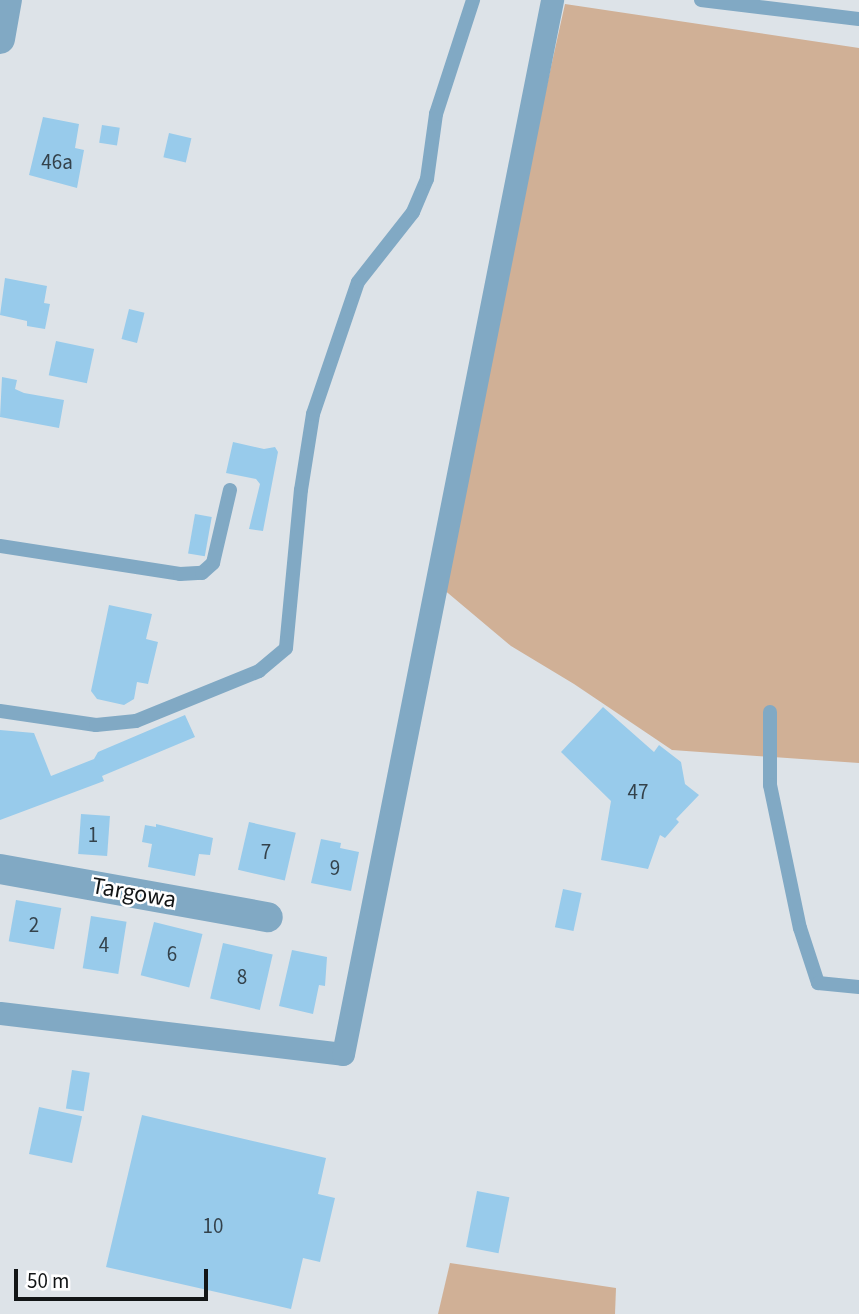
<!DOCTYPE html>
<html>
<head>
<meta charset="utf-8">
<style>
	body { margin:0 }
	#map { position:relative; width:859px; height:1314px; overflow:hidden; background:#dde3e8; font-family:"Source Sans 3",sans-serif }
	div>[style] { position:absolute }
	.green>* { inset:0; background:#d0b096 }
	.building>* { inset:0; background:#98cbeb; transform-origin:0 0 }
	.service>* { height:14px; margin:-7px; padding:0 7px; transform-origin:7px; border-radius:7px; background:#81a9c4 }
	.pedestrian>* { height:23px; margin:-11.5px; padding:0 11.5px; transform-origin:11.5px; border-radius:11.5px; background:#81a9c4 }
	.minor>* { height:30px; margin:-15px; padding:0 15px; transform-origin:15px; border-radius:15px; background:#81a9c4 }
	span { translate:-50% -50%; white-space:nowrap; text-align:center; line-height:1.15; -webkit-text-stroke:5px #fff; paint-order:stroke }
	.number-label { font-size:21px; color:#34424b }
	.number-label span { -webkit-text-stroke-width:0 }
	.street-label { font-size:24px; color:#121516 }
	.scale { position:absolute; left:14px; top:1269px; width:194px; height:32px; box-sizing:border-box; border:4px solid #121516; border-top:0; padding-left:9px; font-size:21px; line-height:24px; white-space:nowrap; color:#121516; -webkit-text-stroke:5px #fff; paint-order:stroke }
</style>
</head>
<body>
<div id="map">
	<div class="green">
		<div style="clip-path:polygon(565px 4px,859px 48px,859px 763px,672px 750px,574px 684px,511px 646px,436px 583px)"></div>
		<div style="clip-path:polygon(450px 1263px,616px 1288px,615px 1314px,438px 1314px)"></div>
	</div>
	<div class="building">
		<div style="clip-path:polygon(43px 117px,79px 124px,75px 148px,84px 150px,77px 188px,29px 175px)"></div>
		<div style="left:102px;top:125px;width:18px;height:18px;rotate:9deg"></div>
		<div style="left:169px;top:133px;width:23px;height:25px;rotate:13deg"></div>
		<div style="clip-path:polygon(5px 278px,47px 286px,44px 303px,50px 304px,45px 329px,27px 326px,27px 321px,0 315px)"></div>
		<div style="left:129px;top:309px;width:16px;height:31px;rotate:14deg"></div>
		<div style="left:56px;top:341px;width:39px;height:35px;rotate:12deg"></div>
		<div style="clip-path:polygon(2px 377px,17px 380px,15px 389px,24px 393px,64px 400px,59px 428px,0 417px)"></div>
		<div style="clip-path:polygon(233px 442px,264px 449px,275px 447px,278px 452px,263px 531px,249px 529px,260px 484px,256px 479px,226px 473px)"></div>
		<div style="left:195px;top:514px;width:17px;height:40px;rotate:10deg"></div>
		<div style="clip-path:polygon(109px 605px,152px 614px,146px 639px,158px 642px,148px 684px,137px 682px,134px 699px,124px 705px,97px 699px,91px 691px)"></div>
		<div style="clip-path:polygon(603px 707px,654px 752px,659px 745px,681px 762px,685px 784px,699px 795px,676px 819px,679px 822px,665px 838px,660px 835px,648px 869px,601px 860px,611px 801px,561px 752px)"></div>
		<div style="clip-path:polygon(185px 715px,195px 737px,102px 776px,104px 781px,0 820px,0 730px,34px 733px,51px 776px,94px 759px,98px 752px)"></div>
		<div style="left:81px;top:814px;width:29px;height:40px;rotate:4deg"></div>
		<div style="left:249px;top:822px;width:48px;height:49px;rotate:13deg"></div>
		<div style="clip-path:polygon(156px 824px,213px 838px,210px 855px,199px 854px,195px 876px,148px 867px,152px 844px,142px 842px,145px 825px,156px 827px)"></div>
		<div style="clip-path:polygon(321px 839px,341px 843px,340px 848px,359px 852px,351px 891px,311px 883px)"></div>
		<div style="left:563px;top:889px;width:19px;height:39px;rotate:12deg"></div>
		<div style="left:16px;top:900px;width:46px;height:42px;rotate:10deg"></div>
		<div style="left:91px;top:916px;width:36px;height:53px;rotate:9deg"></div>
		<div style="left:154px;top:922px;width:50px;height:55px;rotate:14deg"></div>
		<div style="left:223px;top:943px;width:51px;height:57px;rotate:13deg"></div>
		<div style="clip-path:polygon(292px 950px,327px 957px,325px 986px,319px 985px,313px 1014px,279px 1006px)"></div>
		<div style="left:72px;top:1070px;width:18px;height:39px;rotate:9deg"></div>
		<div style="left:39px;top:1107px;width:44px;height:48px;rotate:12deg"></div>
		<div style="clip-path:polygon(142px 1115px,326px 1158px,318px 1194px,335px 1198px,320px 1262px,303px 1258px,291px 1309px,106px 1267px)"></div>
		<div style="left:477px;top:1191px;width:33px;height:57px;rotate:11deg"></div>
	</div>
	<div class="service">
		<div style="left:701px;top:0;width:159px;rotate:6.9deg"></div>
		<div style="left:0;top:546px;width:182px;rotate:8.8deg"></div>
		<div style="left:180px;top:574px;width:22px;rotate:-3deg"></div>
		<div style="left:202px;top:573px;width:15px;rotate:-42deg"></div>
		<div style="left:213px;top:563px;width:75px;rotate:-76.9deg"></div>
		<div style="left:0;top:711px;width:97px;rotate:8.3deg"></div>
		<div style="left:96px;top:725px;width:40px;rotate:-5.7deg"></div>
		<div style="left:136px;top:721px;width:133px;rotate:-22.1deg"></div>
		<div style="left:259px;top:671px;width:35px;rotate:-40deg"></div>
		<div style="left:286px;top:648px;width:159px;rotate:-84.6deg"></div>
		<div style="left:301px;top:490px;width:77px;rotate:-81deg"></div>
		<div style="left:313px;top:414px;width:139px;rotate:-71.2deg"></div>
		<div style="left:358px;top:282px;width:89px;rotate:-51.8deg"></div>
		<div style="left:413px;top:212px;width:36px;rotate:-67deg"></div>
		<div style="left:427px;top:179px;width:66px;rotate:-82.1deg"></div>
		<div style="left:436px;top:114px;width:120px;rotate:-72deg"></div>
		<div style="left:770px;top:712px;width:73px;rotate:90deg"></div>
		<div style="left:770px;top:785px;width:146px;rotate:78.2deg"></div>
		<div style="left:800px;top:928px;width:58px;rotate:71.9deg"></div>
		<div style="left:818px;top:983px;width:41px;rotate:5.6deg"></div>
	</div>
	<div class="pedestrian">
		<div style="left:0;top:1013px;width:345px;rotate:6.8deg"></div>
		<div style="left:343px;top:1054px;width:1075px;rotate:-78.78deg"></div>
	</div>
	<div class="minor">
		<div style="left:0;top:39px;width:40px;rotate:-80deg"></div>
		<div style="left:0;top:869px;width:272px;rotate:10.2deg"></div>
	</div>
	<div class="number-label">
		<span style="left:57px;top:162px">46a</span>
		<span style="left:638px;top:792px">47</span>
		<span style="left:93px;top:835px">1</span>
		<span style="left:266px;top:852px">7</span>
		<span style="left:335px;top:868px">9</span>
		<span style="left:34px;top:925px">2</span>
		<span style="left:104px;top:945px">4</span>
		<span style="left:172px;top:954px">6</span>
		<span style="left:242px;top:977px">8</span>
		<span style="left:213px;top:1226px">10</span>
	</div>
	<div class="street-label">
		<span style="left:134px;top:893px;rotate:10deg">Targowa</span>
	</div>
	<div class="scale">50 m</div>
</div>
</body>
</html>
